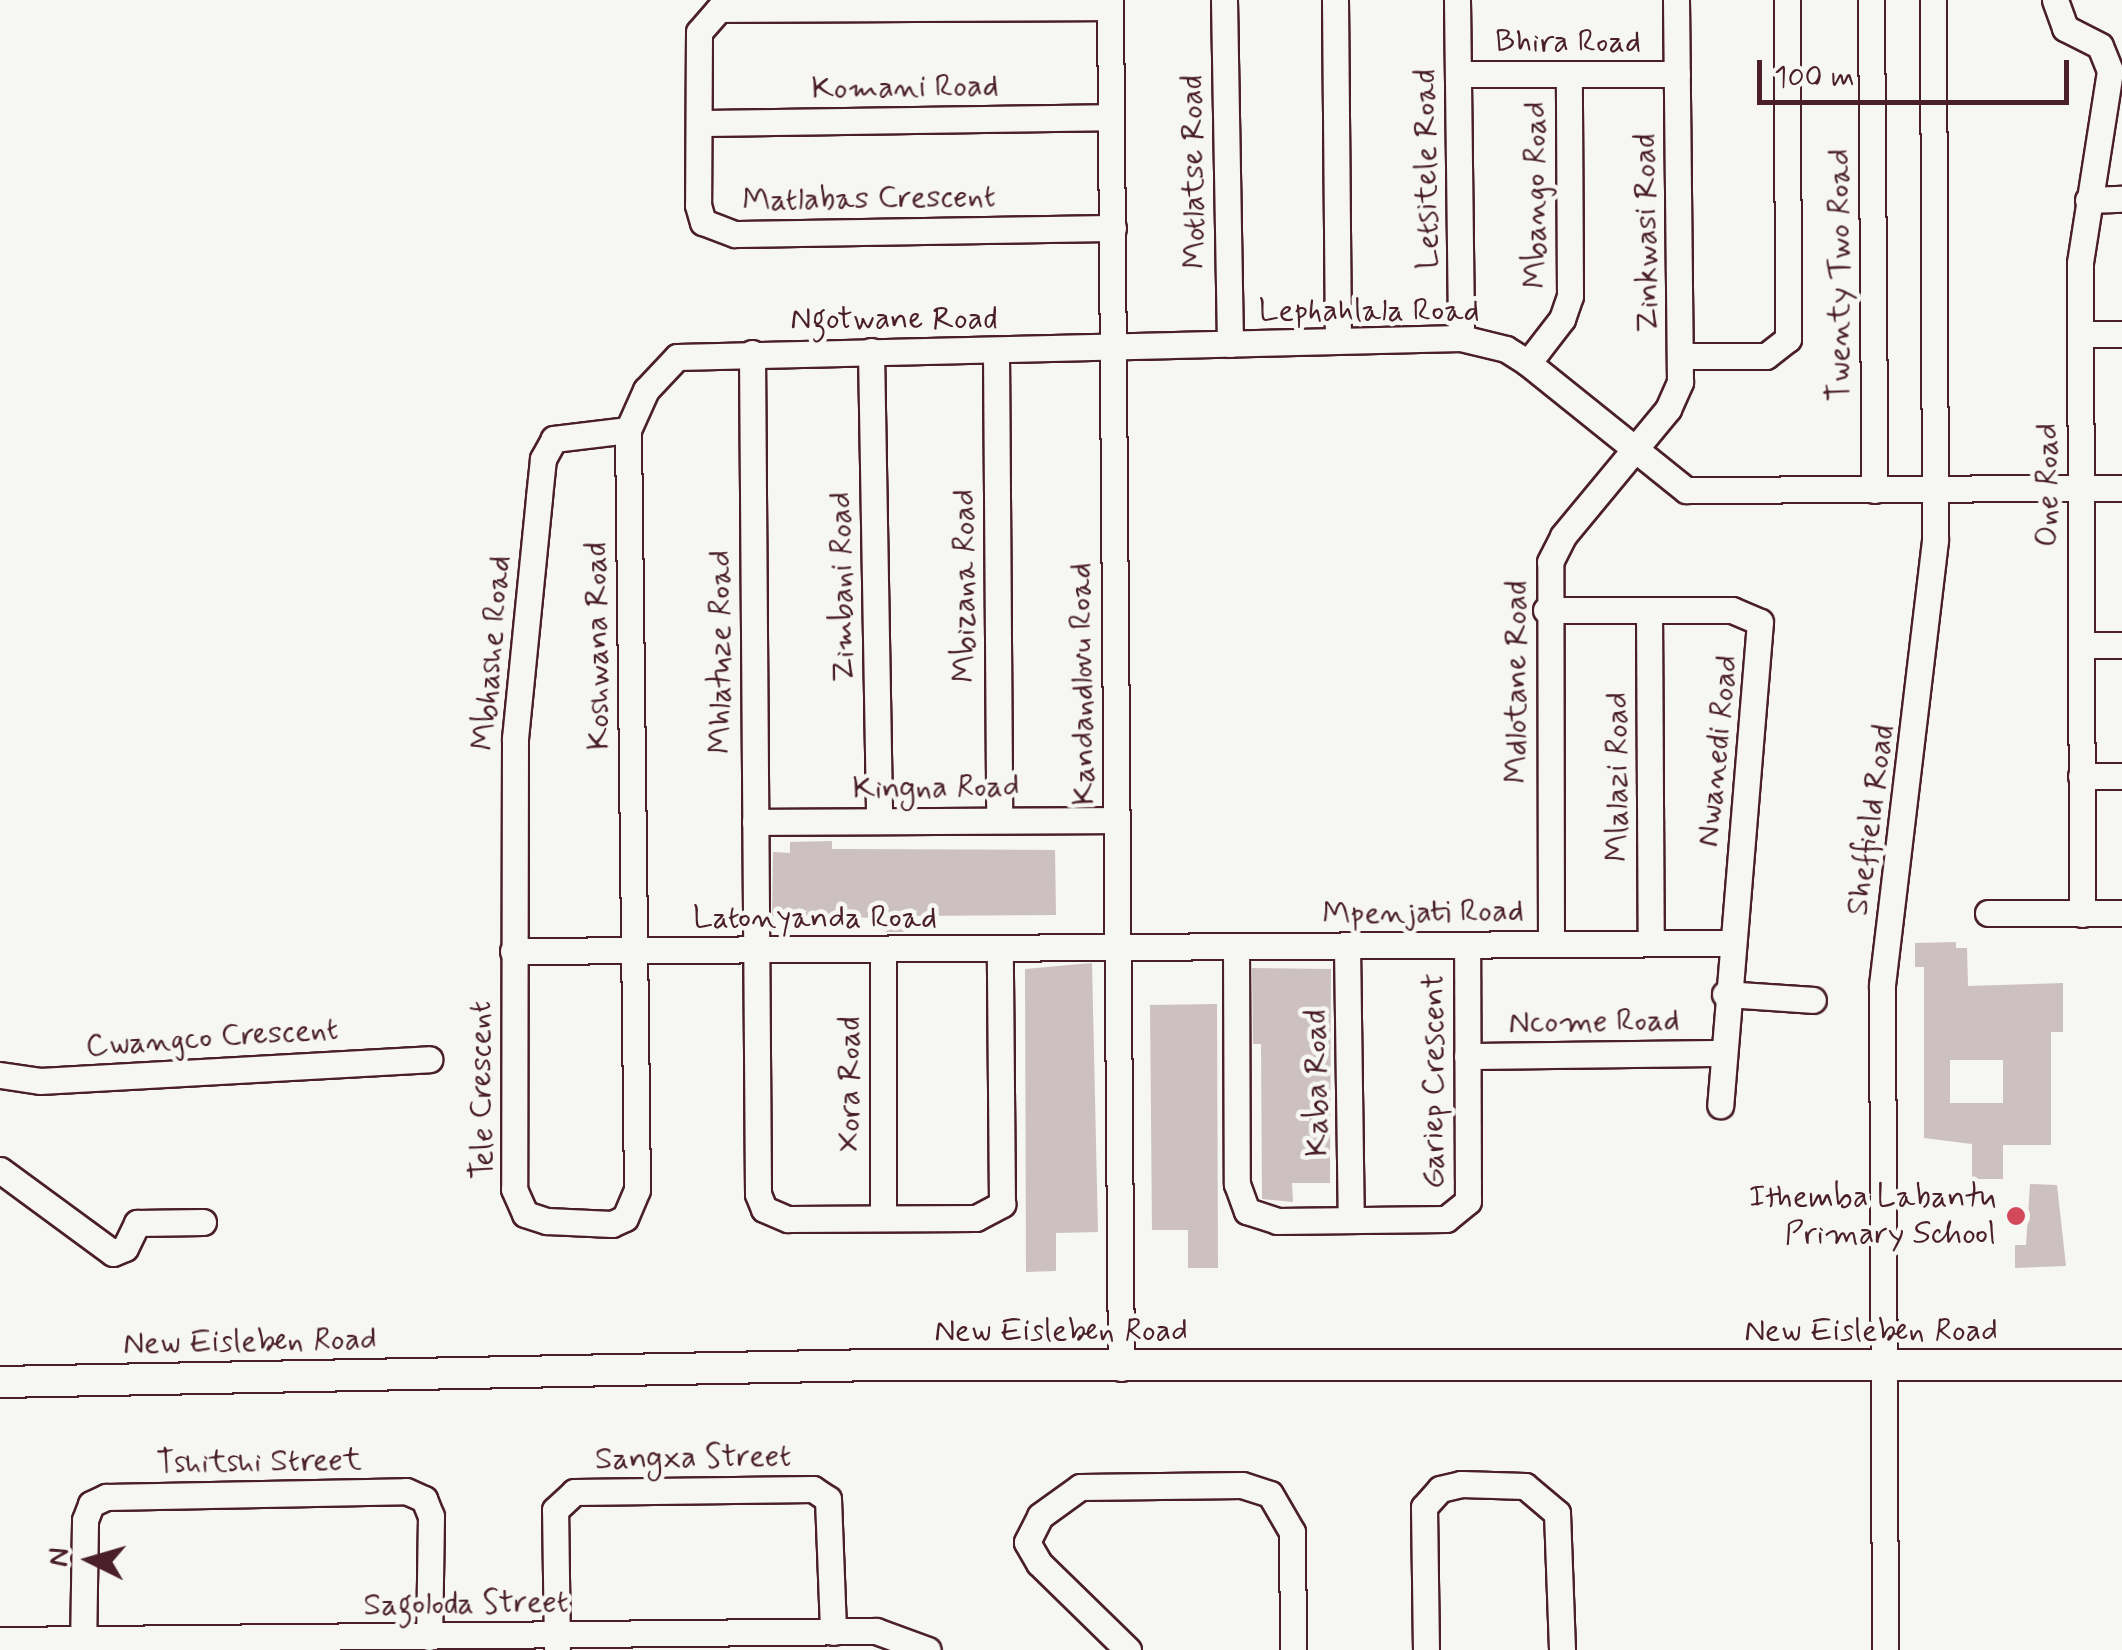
<!DOCTYPE html>
<html>
<head>
<meta charset="utf-8">
<style>
	body { margin:0 }
	#map { position:relative; width:2122px; height:1650px; overflow:hidden; background:#f6f6f2; font-family:Mynerve,sans-serif }
	div>[style] { position:absolute }
	.building>* { inset:0; background:#ccc1c0 }
	.roads { filter:drop-shadow(2px 0 #4a1f2b) drop-shadow(-2px 0 #4a1f2b) drop-shadow(0 2px #4a1f2b) drop-shadow(0 -2px #4a1f2b) }
	.minor>* { height:25px; margin:-12.5px; padding:0 12.5px; transform-origin:12.5px; border-radius:12.5px; background:#f6f6f2 }
	.major>* { height:30px; margin:-15px; padding:0 15px; transform-origin:15px; border-radius:15px; background:#f6f6f2 }
	.dots>* { width:28px; height:28px; translate:-50% -50%; box-sizing:border-box; border:5px solid #f6f6f2; border-radius:50% }
	span { translate:-50% -50%; white-space:nowrap; text-align:center; line-height:1.15; -webkit-text-stroke:9px #f6f6f2; paint-order:stroke }
	.street-label { font-size:32px; color:#4a1f2b }
	.poi-label { font-size:32px; color:#4a1f2b }
	.right { translate:-100% -50%; text-align:right }
	.north { position:absolute; left:40px; top:1510px; width:100px; height:100px; -webkit-text-stroke:8px #f6f6f2; paint-order:stroke; rotate:275deg; font-size:28px; font-weight:700; line-height:40px; text-align:center; color:#4a1f2b }
	.north::after { content:''; display:block; margin:auto; width:35px; height:45px; background:#4a1f2b; clip-path:polygon(50% 0,100% 100%,50% 72%,0 100%) }
	.scale { position:absolute; left:1757px; top:60px; width:312px; height:45px; box-sizing:border-box; border:5px solid #4a1f2b; border-top:0; padding-left:12px; font-size:30px; line-height:35px; white-space:nowrap; color:#4a1f2b; -webkit-text-stroke:8px #f6f6f2; paint-order:stroke }
</style>
</head>
<body>
<div id="map">
	<div class="building">
		<div style="clip-path:polygon(832px 841px,832px 849px,846px 849px,1055px 850px,1056px 915px,904px 916px,904px 932px,886px 932px,886px 918px,772px 916px,773px 852px,790px 853px,790px 842px)"></div>
		<div style="clip-path:polygon(evenodd,1956px 942px,1956px 948px,1967px 948px,1968px 986px,2063px 983px,2063px 1032px,2051px 1032px,2051px 1145px,2003px 1145px,2003px 1179px,1972px 1179px,1972px 1144px,1924px 1138px,1924px 967px,1915px 967px,1915px 943px,1956px 942px,1950px 1060px,2003px 1060px,2003px 1103px,1950px 1103px,1950px 1060px)"></div>
		<div style="clip-path:polygon(1092px 963px,1098px 1232px,1056px 1233px,1056px 1271px,1026px 1272px,1025px 969px)"></div>
		<div style="clip-path:polygon(1252px 968px,1331px 969px,1330px 1183px,1292px 1183px,1293px 1202px,1262px 1199px,1261px 1044px,1253px 1044px)"></div>
		<div style="clip-path:polygon(1217px 1004px,1218px 1268px,1188px 1268px,1188px 1230px,1152px 1230px,1150px 1005px)"></div>
		<div style="clip-path:polygon(2030px 1184px,2057px 1185px,2066px 1266px,2015px 1268px,2015px 1245px,2026px 1245px)"></div>
	</div>
	<div class="roads">
		<div class="minor">
			<div style="left:1110px;top:0;width:1368px;rotate:89.54deg"></div>
			<div style="left:1224px;top:0;width:344px;rotate:89deg"></div>
			<div style="left:1335px;top:0;width:340px;rotate:89.5deg"></div>
			<div style="left:1457px;top:0;width:338px;rotate:89.3deg"></div>
			<div style="left:1871px;top:0;width:490px;rotate:89.6deg"></div>
			<div style="left:2055px;top:0;width:30px;rotate:70deg"></div>
			<div style="left:2065px;top:28px;width:39px;rotate:27deg"></div>
			<div style="left:2100px;top:46px;width:27px;rotate:68deg"></div>
			<div style="left:2110px;top:71px;width:194px;rotate:98.9deg"></div>
			<div style="left:2080px;top:263px;width:651px;rotate:89.82deg"></div>
			<div style="left:1110px;top:7px;width:391px;rotate:179.7deg"></div>
			<div style="left:719px;top:9px;width:30px;rotate:131deg"></div>
			<div style="left:699px;top:32px;width:173px;rotate:90.3deg"></div>
			<div style="left:698px;top:205px;width:18px;rotate:74deg"></div>
			<div style="left:703px;top:222px;width:34px;rotate:21deg"></div>
			<div style="left:735px;top:234px;width:378px;rotate:-0.9deg"></div>
			<div style="left:1458px;top:74px;width:219px"></div>
			<div style="left:700px;top:123px;width:411px;rotate:-0.8deg"></div>
			<div style="left:2088px;top:200px;width:34px;rotate:-2deg"></div>
			<div style="left:2080px;top:334px;width:42px"></div>
			<div style="left:871px;top:351px;width:470px;rotate:89deg"></div>
			<div style="left:996px;top:352px;width:467px;rotate:89.6deg"></div>
			<div style="left:752px;top:353px;width:841px;rotate:89.59deg"></div>
			<div style="left:758px;top:1194px;width:16px;rotate:68deg"></div>
			<div style="left:764px;top:1209px;width:26px;rotate:23deg"></div>
			<div style="left:788px;top:1219px;width:188px;rotate:-0.3deg"></div>
			<div style="left:976px;top:1218px;width:30px;rotate:-28deg"></div>
			<div style="left:1002px;top:1204px;width:254px;rotate:-90.5deg"></div>
			<div style="left:1682px;top:356px;width:84px"></div>
			<div style="left:1766px;top:356px;width:28px;rotate:-38deg"></div>
			<div style="left:1788px;top:339px;width:339px;rotate:-90.2deg"></div>
			<div style="left:1528px;top:363px;width:56px;rotate:-52.3deg"></div>
			<div style="left:1562px;top:319px;width:24px;rotate:-71deg"></div>
			<div style="left:1570px;top:296px;width:221px;rotate:-90.3deg"></div>
			<div style="left:628px;top:430px;width:75px;rotate:173.1deg"></div>
			<div style="left:554px;top:439px;width:23px;rotate:119deg"></div>
			<div style="left:543px;top:459px;width:39px;rotate:96deg"></div>
			<div style="left:539px;top:498px;width:241px;rotate:95.7deg"></div>
			<div style="left:515px;top:738px;width:451px;rotate:90.1deg"></div>
			<div style="left:514px;top:1189px;width:27px;rotate:66deg"></div>
			<div style="left:525px;top:1214px;width:23px;rotate:18deg"></div>
			<div style="left:547px;top:1221px;width:65px;rotate:2.6deg"></div>
			<div style="left:612px;top:1224px;width:14px;rotate:-25deg"></div>
			<div style="left:625px;top:1218px;width:30px;rotate:-67deg"></div>
			<div style="left:637px;top:1190px;width:760px;rotate:-90.68deg"></div>
			<div style="left:628px;top:430px;width:44px;rotate:-65.8deg"></div>
			<div style="left:646px;top:390px;width:45px;rotate:-46.8deg"></div>
			<div style="left:677px;top:357px;width:784px;rotate:-1.39deg"></div>
			<div style="left:1461px;top:338px;width:46px;rotate:13.7deg"></div>
			<div style="left:1506px;top:349px;width:26px;rotate:32deg"></div>
			<div style="left:1528px;top:363px;width:203px;rotate:38.8deg"></div>
			<div style="left:1686px;top:490px;width:436px;rotate:-0.3deg"></div>
			<div style="left:1546px;top:610px;width:186px"></div>
			<div style="left:1732px;top:610px;width:30px;rotate:23deg"></div>
			<div style="left:1760px;top:622px;width:485px;rotate:94.7deg"></div>
			<div style="left:1649px;top:610px;width:333px;rotate:89.7deg"></div>
			<div style="left:2081px;top:645px;width:41px"></div>
			<div style="left:2081px;top:776px;width:41px"></div>
			<div style="left:755px;top:822px;width:362px;rotate:-0.3deg"></div>
			<div style="left:1988px;top:913px;width:134px"></div>
			<div style="left:1551px;top:944px;width:382px;rotate:-90.1deg"></div>
			<div style="left:1550px;top:562px;width:29px;rotate:-63deg"></div>
			<div style="left:1563px;top:536px;width:165px;rotate:-50.4deg"></div>
			<div style="left:1668px;top:409px;width:30px;rotate:-66deg"></div>
			<div style="left:1680px;top:382px;width:382px;rotate:-90.6deg"></div>
			<div style="left:1347px;top:946px;width:273px;rotate:89.2deg"></div>
			<div style="left:1236px;top:948px;width:236px;rotate:89.8deg"></div>
			<div style="left:1237px;top:1184px;width:29px;rotate:70deg"></div>
			<div style="left:1247px;top:1211px;width:32px;rotate:18deg"></div>
			<div style="left:1277px;top:1221px;width:169px;rotate:-0.7deg"></div>
			<div style="left:1446px;top:1219px;width:28px;rotate:-39deg"></div>
			<div style="left:1468px;top:1201px;width:256px;rotate:-90.2deg"></div>
			<div style="left:513px;top:951px;width:1216px;rotate:-0.38deg"></div>
			<div style="left:883px;top:951px;width:266px;rotate:90deg"></div>
			<div style="left:1725px;top:994px;width:88px;rotate:3.9deg"></div>
			<div style="left:1467px;top:1056px;width:254px;rotate:-0.7deg"></div>
			<div style="left:0;top:1075px;width:40px;rotate:8.5deg"></div>
			<div style="left:40px;top:1081px;width:390px;rotate:-3.2deg"></div>
			<div style="left:0;top:1170px;width:140px;rotate:36.3deg"></div>
			<div style="left:113px;top:1253px;width:13px;rotate:-23deg"></div>
			<div style="left:125px;top:1248px;width:28px;rotate:-64deg"></div>
			<div style="left:137px;top:1223px;width:66px;rotate:-0.9deg"></div>
			<div style="left:0;top:1640px;width:876px;rotate:-0.59deg"></div>
			<div style="left:876px;top:1631px;width:55px;rotate:20.1deg"></div>
			<div style="left:557px;top:1648px;width:138px;rotate:-90.8deg"></div>
			<div style="left:555px;top:1510px;width:26px;rotate:-43deg"></div>
			<div style="left:574px;top:1492px;width:239px;rotate:-0.7deg"></div>
			<div style="left:813px;top:1489px;width:18px;rotate:34deg"></div>
			<div style="left:828px;top:1499px;width:133px;rotate:87.8deg"></div>
			<div style="left:83px;top:1650px;width:130px;rotate:-89.1deg"></div>
			<div style="left:85px;top:1520px;width:17px;rotate:-69deg"></div>
			<div style="left:91px;top:1504px;width:17px;rotate:-25deg"></div>
			<div style="left:106px;top:1497px;width:300px;rotate:-1.1deg"></div>
			<div style="left:406px;top:1491px;width:20px;rotate:24deg"></div>
			<div style="left:424px;top:1499px;width:18px;rotate:68deg"></div>
			<div style="left:431px;top:1516px;width:121px;rotate:90.9deg"></div>
			<div style="left:1128px;top:1650px;width:124px;rotate:-135.7deg"></div>
			<div style="left:1039px;top:1563px;width:24px;rotate:-120deg"></div>
			<div style="left:1027px;top:1542px;width:29px;rotate:-63deg"></div>
			<div style="left:1040px;top:1516px;width:49px;rotate:-35.9deg"></div>
			<div style="left:1080px;top:1487px;width:162px;rotate:-0.7deg"></div>
			<div style="left:1242px;top:1485px;width:29px;rotate:18deg"></div>
			<div style="left:1270px;top:1494px;width:44px;rotate:59.9deg"></div>
			<div style="left:1292px;top:1532px;width:118px;rotate:89.5deg"></div>
			<div style="left:1426px;top:1650px;width:143px;rotate:-90.8deg"></div>
			<div style="left:1424px;top:1507px;width:24px;rotate:-48deg"></div>
			<div style="left:1440px;top:1489px;width:22px;rotate:-13deg"></div>
			<div style="left:1461px;top:1484px;width:64px;rotate:1.8deg"></div>
			<div style="left:1525px;top:1486px;width:42px;rotate:40.2deg"></div>
			<div style="left:1557px;top:1513px;width:137px;rotate:87.9deg"></div>
			<div style="left:1885px;top:1650px;width:665px;rotate:-90.26deg"></div>
			<div style="left:1882px;top:985px;width:448px;rotate:-83.2deg"></div>
			<div style="left:1935px;top:540px;width:540px;rotate:-90.21deg"></div>
		</div>
		<div class="major">
			<div style="left:0;top:1382px;width:880px;rotate:-1.11deg"></div>
			<div style="left:880px;top:1365px;width:1242px"></div>
		</div>
	</div>
	<div class="dots">
		<div style="left:2016px;top:1216px;background:#d1495b"></div>
	</div>
	<div class="street-label">
		<span style="left:1568px;top:42px">Bhira Road</span>
		<span style="left:905px;top:88px;rotate:-1deg">Komani Road</span>
		<span style="left:1427px;top:169px;rotate:-91deg">Letsitele Road</span>
		<span style="left:1194px;top:172px;rotate:-91deg">Motlatse Road</span>
		<span style="left:1536px;top:195px;rotate:-90deg">Mbango Road</span>
		<span style="left:869px;top:199px;rotate:-1deg">Matlabas Crescent</span>
		<span style="left:1647px;top:233px;rotate:-91deg">Zinkwasi Road</span>
		<span style="left:1840px;top:275px;rotate:-90deg">Twenty Two Road</span>
		<span style="left:1369px;top:311px">Lephahlala Road</span>
		<span style="left:894px;top:319px">Ngotwane Road</span>
		<span style="left:2048px;top:485px;rotate:-90deg">One Road</span>
		<span style="left:965px;top:586px;rotate:-90deg">Mbizana Road</span>
		<span style="left:843px;top:587px;rotate:-91deg">Zimbani Road</span>
		<span style="left:598px;top:646px;rotate:-91deg">Koshwana Road</span>
		<span style="left:721px;top:652px;rotate:-90deg">Mhlatuze Road</span>
		<span style="left:492px;top:653px;rotate:-85deg">Mbhashe Road</span>
		<span style="left:1517px;top:682px;rotate:-90deg">Mdlotane Road</span>
		<span style="left:1083px;top:684px;rotate:-91deg">Kandandlovu Road</span>
		<span style="left:1718px;top:751px;rotate:-84deg">Nwanedi Road</span>
		<span style="left:1618px;top:777px;rotate:-90deg">Mlalazi Road</span>
		<span style="left:936px;top:788px;rotate:-1deg">Kingna Road</span>
		<span style="left:1871px;top:820px;rotate:-82deg">Sheffield Road</span>
		<span style="left:1423px;top:913px;rotate:-1deg">Mpenjati Road</span>
		<span style="left:815px;top:918px">Latonyanda Road</span>
		<span style="left:1594px;top:1022px;rotate:-1deg">Ncome Road</span>
		<span style="left:212px;top:1038px;rotate:-4deg">Cwangco Crescent</span>
		<span style="left:1434px;top:1081px;rotate:-90deg">Gariep Crescent</span>
		<span style="left:1317px;top:1083px;rotate:-91deg">Kaba Road</span>
		<span style="left:850px;top:1084px;rotate:-90deg">Xora Road</span>
		<span style="left:482px;top:1090px;rotate:-91deg">Tele Crescent</span>
		<span style="left:1061px;top:1331px">New Eisleben Road</span>
		<span style="left:1871px;top:1331px">New Eisleben Road</span>
		<span style="left:250px;top:1342px;rotate:-1deg">New Eisleben Road</span>
		<span style="left:693px;top:1458px;rotate:-1deg">Sangxa Street</span>
		<span style="left:259px;top:1462px;rotate:-1deg">Tshitshi Street</span>
		<span style="left:466px;top:1604px;rotate:-1deg">Sagoloda Street</span>
	</div>
	<div class="poi-label">
		<span class="right" style="left:1996px;top:1216px">Ithemba Labantu<br>Primary School</span>
	</div>
	<div class="north">N</div>
	<div class="scale">100 m</div>
</div>
</body>
</html>
